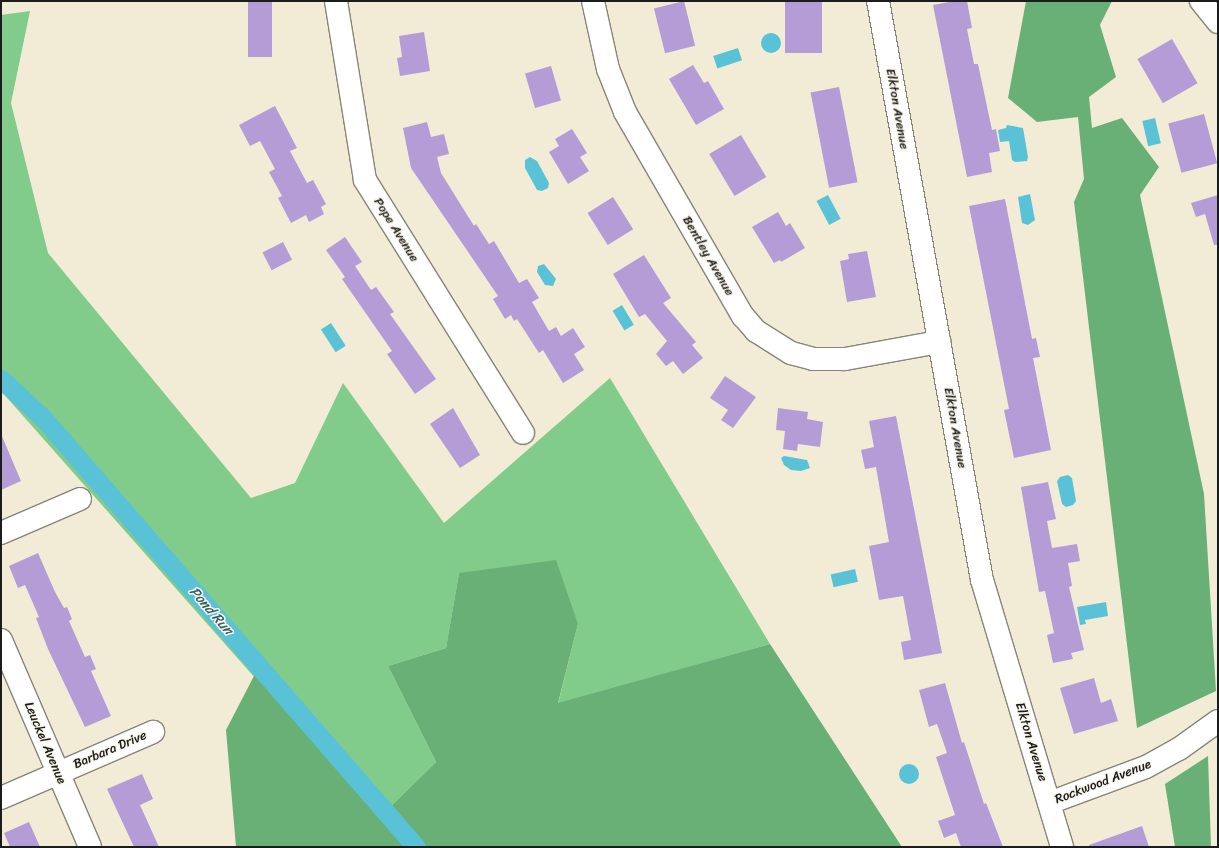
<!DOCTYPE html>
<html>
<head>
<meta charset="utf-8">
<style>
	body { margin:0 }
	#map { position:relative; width:1219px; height:848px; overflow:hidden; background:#f2ecd6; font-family:Sriracha,sans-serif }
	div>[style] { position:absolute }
	.green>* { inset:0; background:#81cc8a }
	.forest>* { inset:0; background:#68b076 }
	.water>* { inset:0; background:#5ac2d7; transform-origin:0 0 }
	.round { border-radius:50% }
	.canal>* { height:19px; margin:-9.5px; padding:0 9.5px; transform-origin:9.5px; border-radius:9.5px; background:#5ac2d7 }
	.building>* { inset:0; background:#b49cd7; transform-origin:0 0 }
	.roads { filter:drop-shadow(1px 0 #878479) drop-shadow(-1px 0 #878479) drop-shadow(0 1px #878479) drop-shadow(0 -1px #878479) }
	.minor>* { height:22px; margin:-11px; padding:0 11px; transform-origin:11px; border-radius:11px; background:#fff }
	span { translate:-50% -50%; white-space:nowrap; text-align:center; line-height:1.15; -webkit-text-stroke:3px #fbf7ec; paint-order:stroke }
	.street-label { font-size:13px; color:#1c1c1c }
	.water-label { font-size:14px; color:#355e67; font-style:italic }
	.frame { position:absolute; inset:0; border:2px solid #1c1c1c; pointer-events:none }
</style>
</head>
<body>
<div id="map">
	<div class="green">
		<div style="clip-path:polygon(30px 11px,11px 103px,48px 253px,251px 498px,295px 483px,343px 383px,444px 523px,610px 378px,770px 644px,558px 704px,578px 624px,459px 573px,446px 648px,388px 666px,436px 762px,379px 818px,1px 391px,1px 15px)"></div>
	</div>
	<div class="forest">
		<div style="clip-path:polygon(1026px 1px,1112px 1px,1100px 25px,1116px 77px,1089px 97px,1092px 128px,1122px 118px,1159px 167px,1140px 195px,1204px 494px,1216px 691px,1137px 728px,1074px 202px,1084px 179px,1078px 117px,1037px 122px,1008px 98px)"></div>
		<div style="clip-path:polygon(556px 560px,578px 624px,558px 703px,770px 644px,902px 847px,236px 847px,226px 730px,255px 674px,379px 818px,436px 762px,388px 666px,446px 648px,459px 573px)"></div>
		<div style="clip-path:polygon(1208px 756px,1211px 847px,1175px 847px,1165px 784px)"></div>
	</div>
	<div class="water">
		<div class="round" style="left:761px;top:33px;width:20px;height:20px"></div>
		<div style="left:738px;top:48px;width:13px;height:26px;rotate:72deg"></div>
		<div style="left:1155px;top:118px;width:26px;height:13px;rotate:77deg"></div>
		<div style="clip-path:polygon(1007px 125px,1023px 128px,1028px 157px,1027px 161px,1015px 162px,1012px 160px,1009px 141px,1000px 142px,998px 130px,1006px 128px)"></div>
		<div style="clip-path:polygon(530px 157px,537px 161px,549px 183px,548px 188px,542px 191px,537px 190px,525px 168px,525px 160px)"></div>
		<div style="clip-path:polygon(1030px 194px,1035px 220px,1028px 225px,1022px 223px,1018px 197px)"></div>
		<div style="left:828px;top:195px;width:27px;height:13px;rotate:62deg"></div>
		<div style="clip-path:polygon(544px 264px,556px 279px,553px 286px,545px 285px,537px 272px,538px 266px)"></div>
		<div style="left:622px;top:305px;width:23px;height:11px;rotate:59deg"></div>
		<div style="left:331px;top:323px;width:27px;height:12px;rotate:57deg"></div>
		<div style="clip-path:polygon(784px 456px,807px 460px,810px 468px,801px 471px,791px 470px,784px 465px,781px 458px)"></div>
		<div style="clip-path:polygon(1068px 475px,1072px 478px,1076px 501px,1073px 505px,1066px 507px,1062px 504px,1057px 481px,1060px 477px)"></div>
		<div style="left:855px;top:569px;width:13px;height:25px;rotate:77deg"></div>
		<div style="clip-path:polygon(1106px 602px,1108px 616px,1085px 620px,1086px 624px,1080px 625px,1077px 607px)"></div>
		<div class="round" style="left:899px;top:764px;width:20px;height:20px"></div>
	</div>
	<div class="canal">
		<div style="left:1px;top:379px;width:57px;rotate:42.9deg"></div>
		<div style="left:43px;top:418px;width:568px;rotate:48.99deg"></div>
	</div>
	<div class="building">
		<div style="left:248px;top:1px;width:24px;height:56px"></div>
		<div style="left:684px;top:1px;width:46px;height:31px;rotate:76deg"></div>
		<div style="left:785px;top:1px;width:37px;height:52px"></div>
		<div style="clip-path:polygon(955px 1px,967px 1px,972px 28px,967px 29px,974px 64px,978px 64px,992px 130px,996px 129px,1000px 151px,989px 153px,992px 172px,967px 177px,933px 5px)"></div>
		<div style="clip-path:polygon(424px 32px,430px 71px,400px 76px,397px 58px,402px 57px,399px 36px)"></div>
		<div style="left:1172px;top:39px;width:51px;height:40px;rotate:60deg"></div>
		<div style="clip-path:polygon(693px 65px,704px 83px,708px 81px,724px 109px,696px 125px,669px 79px)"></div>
		<div style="left:551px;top:66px;width:36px;height:27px;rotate:74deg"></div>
		<div style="left:839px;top:87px;width:97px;height:29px;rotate:79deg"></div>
		<div style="clip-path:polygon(275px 106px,297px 148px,290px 151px,307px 183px,313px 180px,326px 204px,321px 207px,324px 214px,309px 222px,306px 215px,291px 223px,278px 198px,282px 196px,269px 172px,275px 169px,260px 141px,250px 146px,239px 125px)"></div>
		<div style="left:1204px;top:114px;width:51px;height:37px;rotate:75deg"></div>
		<div style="clip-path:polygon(427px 122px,431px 137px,444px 134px,449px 154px,437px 157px,441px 173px,474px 226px,476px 224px,489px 244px,494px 241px,519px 283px,527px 279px,539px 298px,532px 302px,549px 331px,556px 327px,561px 336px,573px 328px,585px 347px,574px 354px,584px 370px,563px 383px,543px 350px,539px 353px,517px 319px,514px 321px,511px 315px,505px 319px,493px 299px,498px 296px,411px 168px,403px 128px)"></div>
		<div style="clip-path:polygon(572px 129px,587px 153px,580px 157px,589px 171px,568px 184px,549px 152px,559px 146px,555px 139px)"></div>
		<div style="left:741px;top:135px;width:49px;height:37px;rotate:59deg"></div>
		<div style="clip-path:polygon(1218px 195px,1218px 245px,1214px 245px,1205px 214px,1196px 217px,1191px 203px)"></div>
		<div style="left:613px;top:197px;width:38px;height:30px;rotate:58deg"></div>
		<div style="clip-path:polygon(1005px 199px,1032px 339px,1036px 338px,1040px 357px,1033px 358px,1051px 450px,1014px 458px,1004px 410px,1009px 409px,969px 206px)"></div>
		<div style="clip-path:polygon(778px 212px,786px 226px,790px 223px,805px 248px,781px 262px,780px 260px,774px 263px,752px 227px)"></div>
		<div style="clip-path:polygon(345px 237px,362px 262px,355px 266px,371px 290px,376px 287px,394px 312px,390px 314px,436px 379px,415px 394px,387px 354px,392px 351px,342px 279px,345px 277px,326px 250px)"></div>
		<div style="left:283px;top:242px;width:20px;height:23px;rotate:63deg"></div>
		<div style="clip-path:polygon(867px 251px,876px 297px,847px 302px,840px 261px,849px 259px,848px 254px)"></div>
		<div style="clip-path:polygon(644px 255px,671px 298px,663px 303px,696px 342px,692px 345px,703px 358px,683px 374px,673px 361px,666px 366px,656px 354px,667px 341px,645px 314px,639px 317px,613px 274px)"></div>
		<div style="clip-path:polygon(725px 376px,756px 397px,733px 428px,721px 420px,728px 410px,710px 398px)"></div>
		<div style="clip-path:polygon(453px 408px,480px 455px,460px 468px,430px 424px)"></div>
		<div style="clip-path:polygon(778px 408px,808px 412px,807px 419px,823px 422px,820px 447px,798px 444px,797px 451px,783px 449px,785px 431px,776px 430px)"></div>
		<div style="clip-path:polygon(896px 416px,942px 653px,904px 660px,901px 642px,911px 640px,903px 596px,879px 600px,869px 546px,889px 542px,876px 467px,865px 469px,861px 450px,874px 447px,869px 421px)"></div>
		<div style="clip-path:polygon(1px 434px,21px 481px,1px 490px)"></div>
		<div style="clip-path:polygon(1048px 482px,1056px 519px,1047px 521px,1052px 548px,1077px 544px,1080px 561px,1068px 563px,1072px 586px,1069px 587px,1084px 650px,1071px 653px,1073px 659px,1053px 663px,1047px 635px,1054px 633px,1045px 591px,1039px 592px,1021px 487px)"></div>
		<div style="clip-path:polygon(38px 553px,55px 592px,64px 608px,67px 607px,72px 619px,69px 621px,85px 657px,90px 655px,96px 669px,91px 671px,111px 716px,85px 727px,48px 649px,36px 618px,39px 617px,25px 585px,18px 588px,9px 566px)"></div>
		<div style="clip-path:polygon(1094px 678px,1101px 703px,1111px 699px,1118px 721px,1074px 734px,1060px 688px)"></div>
		<div style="clip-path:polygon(945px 683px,962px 743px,964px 742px,984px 804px,986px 803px,1003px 847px,961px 847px,956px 833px,944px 838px,938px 821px,955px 815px,936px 757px,947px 753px,937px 724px,929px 727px,919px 690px)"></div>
		<div style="clip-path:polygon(142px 774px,153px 799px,140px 805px,159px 847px,134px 847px,107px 789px)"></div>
		<div style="clip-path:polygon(29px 822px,40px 847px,10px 847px,4px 833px)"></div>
		<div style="clip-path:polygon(1142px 826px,1149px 847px,1089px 847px,1089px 845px)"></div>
	</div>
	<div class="roads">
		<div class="minor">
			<div style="left:336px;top:1px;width:181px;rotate:80.8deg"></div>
			<div style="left:365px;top:180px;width:298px;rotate:58deg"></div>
			<div style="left:593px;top:1px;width:70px;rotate:77.6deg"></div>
			<div style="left:608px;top:69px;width:46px;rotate:68.4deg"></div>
			<div style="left:625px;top:112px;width:236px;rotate:60deg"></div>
			<div style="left:743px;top:316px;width:20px;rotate:49deg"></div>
			<div style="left:756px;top:331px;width:41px;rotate:32.2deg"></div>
			<div style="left:791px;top:353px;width:23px;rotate:15deg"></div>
			<div style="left:813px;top:359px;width:32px"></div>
			<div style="left:845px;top:359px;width:96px;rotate:-10.3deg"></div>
			<div style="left:878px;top:1px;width:588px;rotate:79.82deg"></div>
			<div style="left:982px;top:580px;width:279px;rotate:73.3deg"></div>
			<div style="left:1201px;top:1px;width:27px;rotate:51deg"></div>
			<div style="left:1px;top:533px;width:86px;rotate:-23.3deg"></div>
			<div style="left:1px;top:640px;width:225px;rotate:66.7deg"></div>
			<div style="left:1px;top:798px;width:166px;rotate:-23.5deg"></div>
			<div style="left:1049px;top:803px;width:103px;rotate:-20.4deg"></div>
			<div style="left:1146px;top:767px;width:38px;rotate:-29deg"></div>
			<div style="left:1179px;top:749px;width:48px;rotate:-35.7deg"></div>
		</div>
	</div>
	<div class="street-label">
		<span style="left:897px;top:109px;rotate:80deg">Elkton Avenue</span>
		<span style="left:396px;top:230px;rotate:58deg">Pope Avenue</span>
		<span style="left:708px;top:256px;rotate:60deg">Bentley Avenue</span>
		<span style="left:955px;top:428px;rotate:80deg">Elkton Avenue</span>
		<span style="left:1031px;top:742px;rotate:73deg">Elkton Avenue</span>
		<span style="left:45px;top:743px;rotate:67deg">Leuckel Avenue</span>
		<span style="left:110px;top:750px;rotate:-23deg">Barbara Drive</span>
		<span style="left:1103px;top:782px;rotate:-21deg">Rockwood Avenue</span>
	</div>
	<div class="water-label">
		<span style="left:211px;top:611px;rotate:49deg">Pond Run</span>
	</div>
	<div class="frame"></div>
</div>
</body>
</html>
